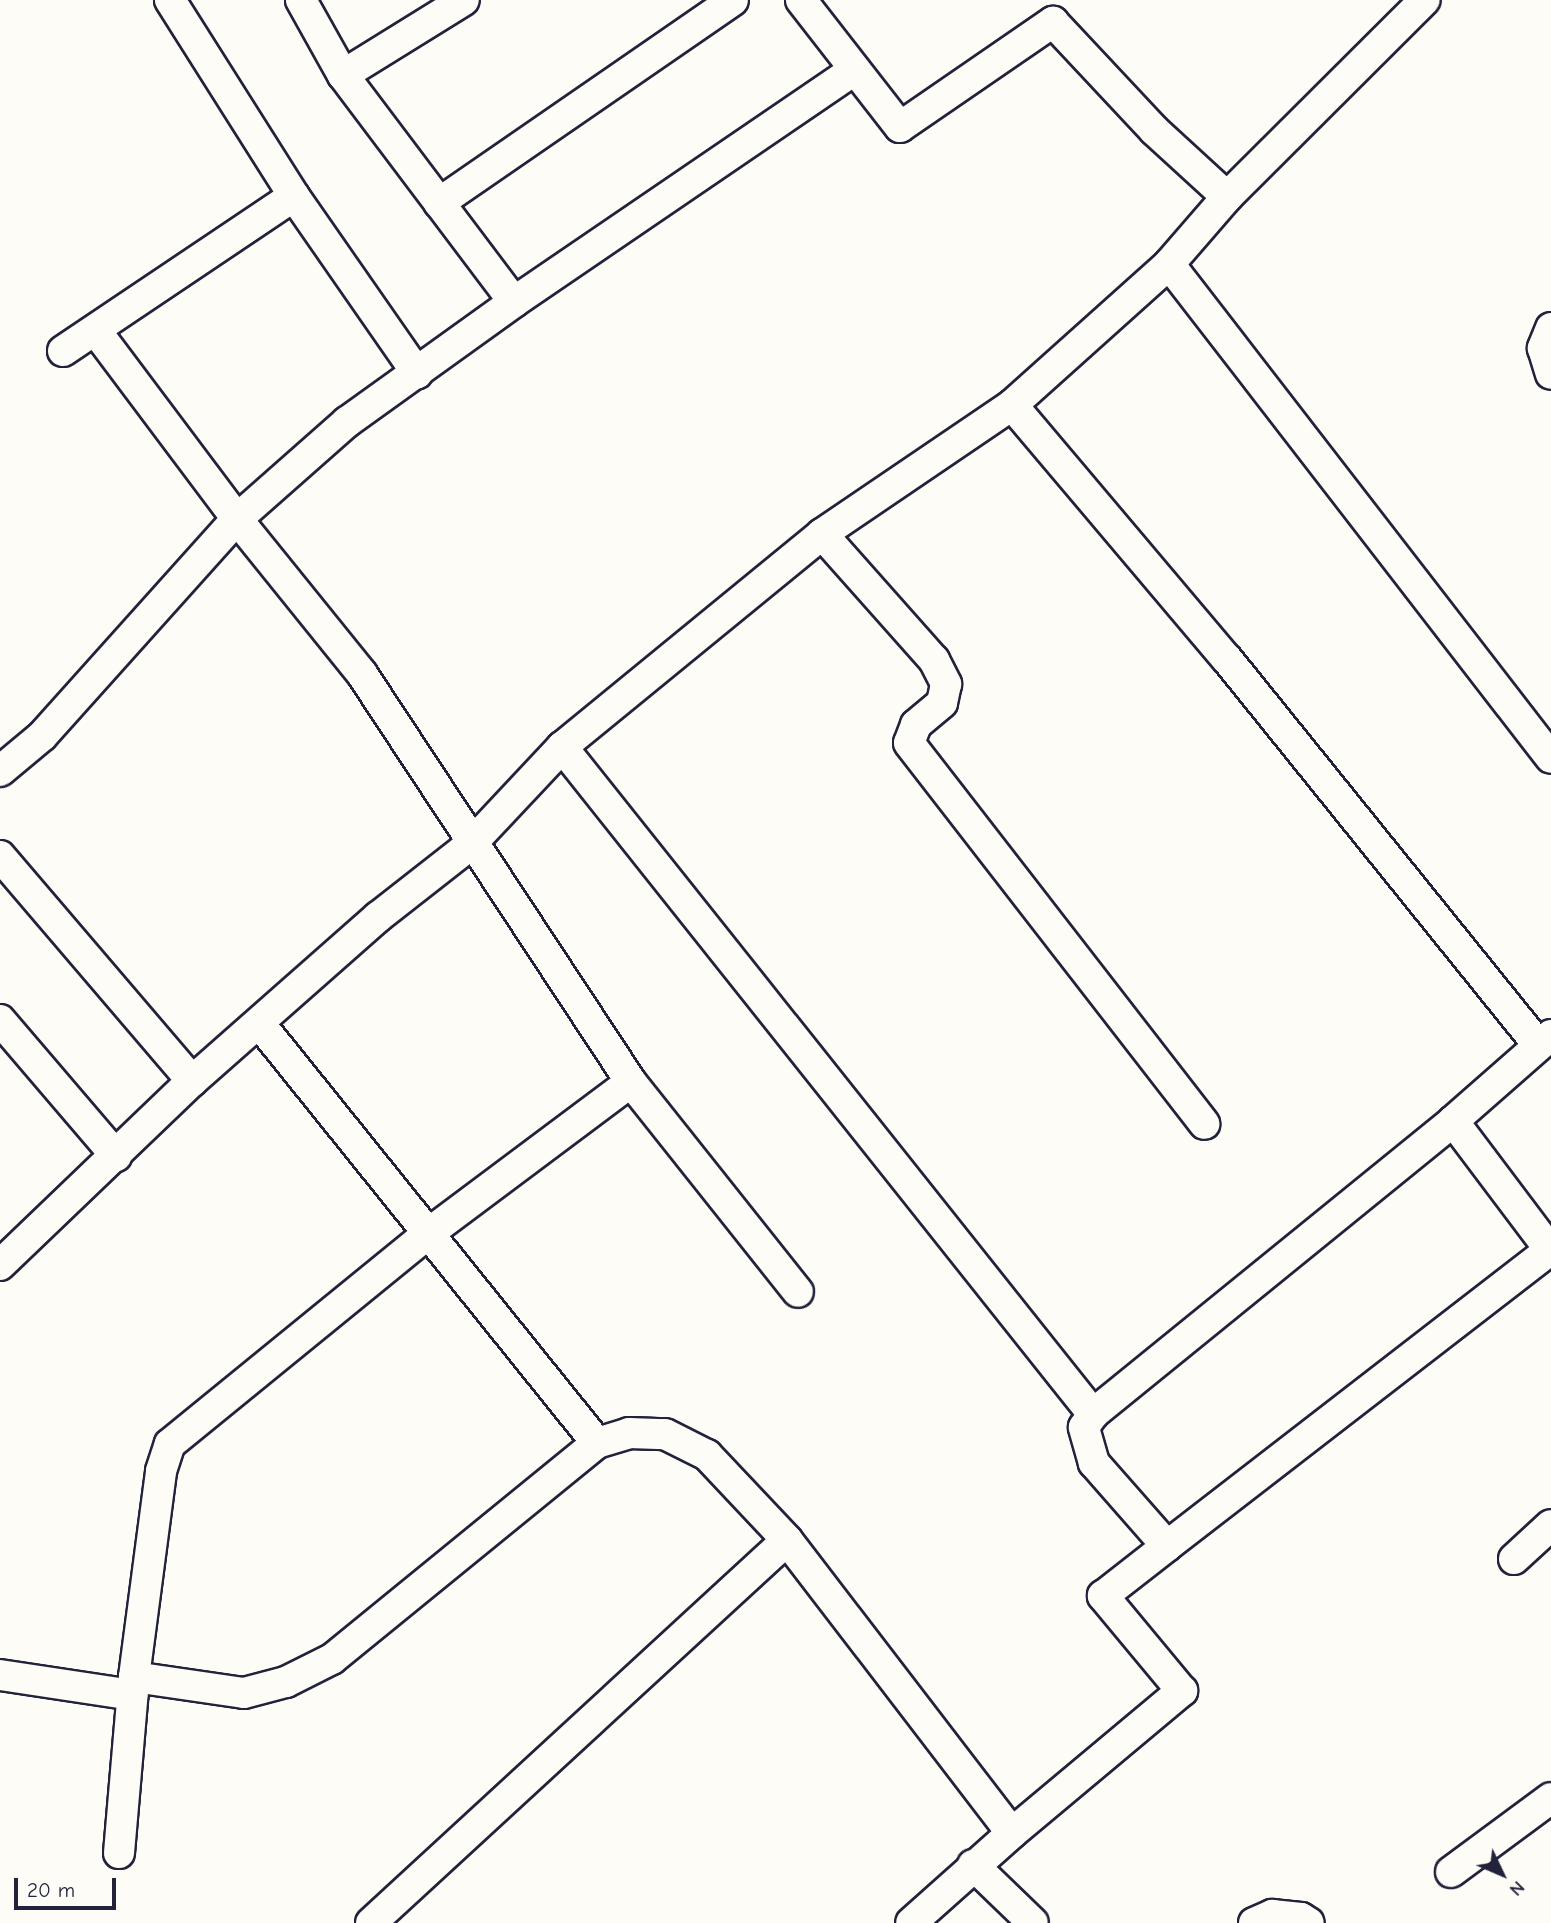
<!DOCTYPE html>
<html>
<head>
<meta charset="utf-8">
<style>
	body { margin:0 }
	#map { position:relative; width:1551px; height:1923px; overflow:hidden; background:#fdfcf7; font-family:"Comic Neue",sans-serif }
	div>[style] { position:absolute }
	.roads { filter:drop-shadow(2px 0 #22223b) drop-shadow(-2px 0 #22223b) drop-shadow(0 2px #22223b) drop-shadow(0 -2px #22223b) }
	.street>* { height:30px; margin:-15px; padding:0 15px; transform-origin:15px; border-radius:15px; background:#fdfcf7 }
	span { translate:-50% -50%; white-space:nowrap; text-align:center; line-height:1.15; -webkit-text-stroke:5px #fdfcf7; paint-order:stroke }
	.north { position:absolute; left:1467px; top:1839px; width:70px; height:70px; -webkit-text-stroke:5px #fdfcf7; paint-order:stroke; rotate:134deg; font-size:19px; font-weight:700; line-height:28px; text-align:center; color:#22223b }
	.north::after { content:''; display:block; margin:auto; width:24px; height:32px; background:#22223b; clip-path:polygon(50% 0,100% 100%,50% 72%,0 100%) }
	.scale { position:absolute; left:14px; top:1878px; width:102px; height:32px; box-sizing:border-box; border:4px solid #22223b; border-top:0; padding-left:9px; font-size:21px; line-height:24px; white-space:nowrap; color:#22223b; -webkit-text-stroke:5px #fdfcf7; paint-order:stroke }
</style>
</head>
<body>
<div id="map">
	<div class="roads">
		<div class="street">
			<div style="left:170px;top:0;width:232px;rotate:57.7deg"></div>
			<div style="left:294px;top:196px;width:216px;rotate:55.2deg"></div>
			<div style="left:301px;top:0;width:86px;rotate:60.8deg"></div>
			<div style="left:343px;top:75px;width:284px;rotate:53deg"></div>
			<div style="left:801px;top:0;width:161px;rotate:52.1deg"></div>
			<div style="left:900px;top:127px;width:186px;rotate:-34.5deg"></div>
			<div style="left:1053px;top:22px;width:148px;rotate:46.9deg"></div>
			<div style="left:1154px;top:130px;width:99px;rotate:42.5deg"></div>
			<div style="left:343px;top:75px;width:142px;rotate:-31.8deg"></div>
			<div style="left:439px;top:203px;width:357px;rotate:-34.6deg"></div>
			<div style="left:1169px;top:264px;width:624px;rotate:52.29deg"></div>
			<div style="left:1551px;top:328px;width:22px;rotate:112deg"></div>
			<div style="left:1543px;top:348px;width:27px;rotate:73deg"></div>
			<div style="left:96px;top:331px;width:235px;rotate:53.1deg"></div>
			<div style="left:237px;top:519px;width:199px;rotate:51.1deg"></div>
			<div style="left:362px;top:674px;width:489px;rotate:56.6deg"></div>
			<div style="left:631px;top:1082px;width:268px;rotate:51.5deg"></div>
			<div style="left:63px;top:351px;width:278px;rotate:-33.9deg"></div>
			<div style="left:1012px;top:405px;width:333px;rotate:49.8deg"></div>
			<div style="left:1227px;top:659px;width:496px;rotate:51.1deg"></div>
			<div style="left:822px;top:534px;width:169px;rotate:48.4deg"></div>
			<div style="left:934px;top:660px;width:27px;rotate:63deg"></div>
			<div style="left:946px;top:684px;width:19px;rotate:102deg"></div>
			<div style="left:942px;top:703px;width:34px;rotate:140deg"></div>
			<div style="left:916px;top:725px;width:19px;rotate:111deg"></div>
			<div style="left:909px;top:743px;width:482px;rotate:52.2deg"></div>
			<div style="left:562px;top:747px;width:853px;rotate:51.48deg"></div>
			<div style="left:0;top:771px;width:55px;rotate:-39.8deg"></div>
			<div style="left:42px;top:736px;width:292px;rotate:-48.1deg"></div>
			<div style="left:237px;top:519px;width:147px;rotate:-41.4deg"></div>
			<div style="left:347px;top:422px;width:206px;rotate:-35.7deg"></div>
			<div style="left:514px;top:302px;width:412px;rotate:-34.3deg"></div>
			<div style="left:0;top:856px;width:296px;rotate:49.5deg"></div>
			<div style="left:0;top:1020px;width:179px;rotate:49.5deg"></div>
			<div style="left:259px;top:1023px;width:539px;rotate:51.17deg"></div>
			<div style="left:1551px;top:1035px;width:130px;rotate:138.7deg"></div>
			<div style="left:1453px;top:1121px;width:163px;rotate:53deg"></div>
			<div style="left:0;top:1265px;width:266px;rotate:-43.8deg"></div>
			<div style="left:192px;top:1081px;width:248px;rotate:-41.4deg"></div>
			<div style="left:378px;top:917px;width:118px;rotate:-38.1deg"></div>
			<div style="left:471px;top:844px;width:133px;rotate:-46.8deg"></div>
			<div style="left:562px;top:747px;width:336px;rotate:-39.3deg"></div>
			<div style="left:822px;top:534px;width:230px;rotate:-34.2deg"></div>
			<div style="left:1012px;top:405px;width:211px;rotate:-41.9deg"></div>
			<div style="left:1169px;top:264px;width:89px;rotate:-49.1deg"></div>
			<div style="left:1227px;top:197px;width:279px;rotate:-44.9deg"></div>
			<div style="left:1167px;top:1546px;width:485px;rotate:-37.7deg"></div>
			<div style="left:1514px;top:1559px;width:50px;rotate:-42.6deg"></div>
			<div style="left:0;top:1675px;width:134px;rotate:8.6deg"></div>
			<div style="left:134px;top:1677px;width:111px;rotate:8.3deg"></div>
			<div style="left:244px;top:1693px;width:43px;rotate:-14.7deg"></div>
			<div style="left:286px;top:1682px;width:51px;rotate:-26.6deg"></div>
			<div style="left:332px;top:1659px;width:342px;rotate:-39.2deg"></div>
			<div style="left:597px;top:1443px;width:34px;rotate:-17deg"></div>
			<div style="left:629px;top:1433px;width:36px;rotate:2deg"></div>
			<div style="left:665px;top:1434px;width:47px;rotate:26.6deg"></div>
			<div style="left:707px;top:1455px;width:117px;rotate:46.7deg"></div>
			<div style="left:787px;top:1540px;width:369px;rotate:52.5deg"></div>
			<div style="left:1012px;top:1833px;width:135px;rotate:138.3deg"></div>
			<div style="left:1012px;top:1833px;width:222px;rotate:-39.9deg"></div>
			<div style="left:1182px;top:1691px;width:124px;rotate:-129.7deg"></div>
			<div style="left:1103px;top:1596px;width:81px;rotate:-38deg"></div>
			<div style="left:1167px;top:1546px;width:111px;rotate:-131.3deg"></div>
			<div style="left:1094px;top:1463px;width:37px;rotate:-106deg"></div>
			<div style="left:1084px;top:1427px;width:16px;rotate:-55deg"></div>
			<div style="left:1093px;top:1414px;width:464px;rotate:-39.1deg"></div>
			<div style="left:119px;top:1853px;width:177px;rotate:-85.1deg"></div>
			<div style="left:134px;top:1677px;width:208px;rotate:-82.5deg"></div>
			<div style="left:161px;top:1471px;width:28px;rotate:-72deg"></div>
			<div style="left:170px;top:1444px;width:334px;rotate:-39.2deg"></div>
			<div style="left:429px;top:1233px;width:252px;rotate:-36.8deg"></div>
			<div style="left:973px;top:1865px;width:83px;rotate:44deg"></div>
			<div style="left:1451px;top:1872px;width:124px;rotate:-36.5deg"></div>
			<div style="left:371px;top:1923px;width:565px;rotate:-42.63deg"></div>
			<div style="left:1254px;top:1923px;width:20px;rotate:-24deg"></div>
			<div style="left:1272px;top:1915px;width:29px;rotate:6deg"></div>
			<div style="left:1301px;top:1918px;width:9px;rotate:32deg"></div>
		</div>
	</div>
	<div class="north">N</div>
	<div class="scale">20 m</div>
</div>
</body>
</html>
